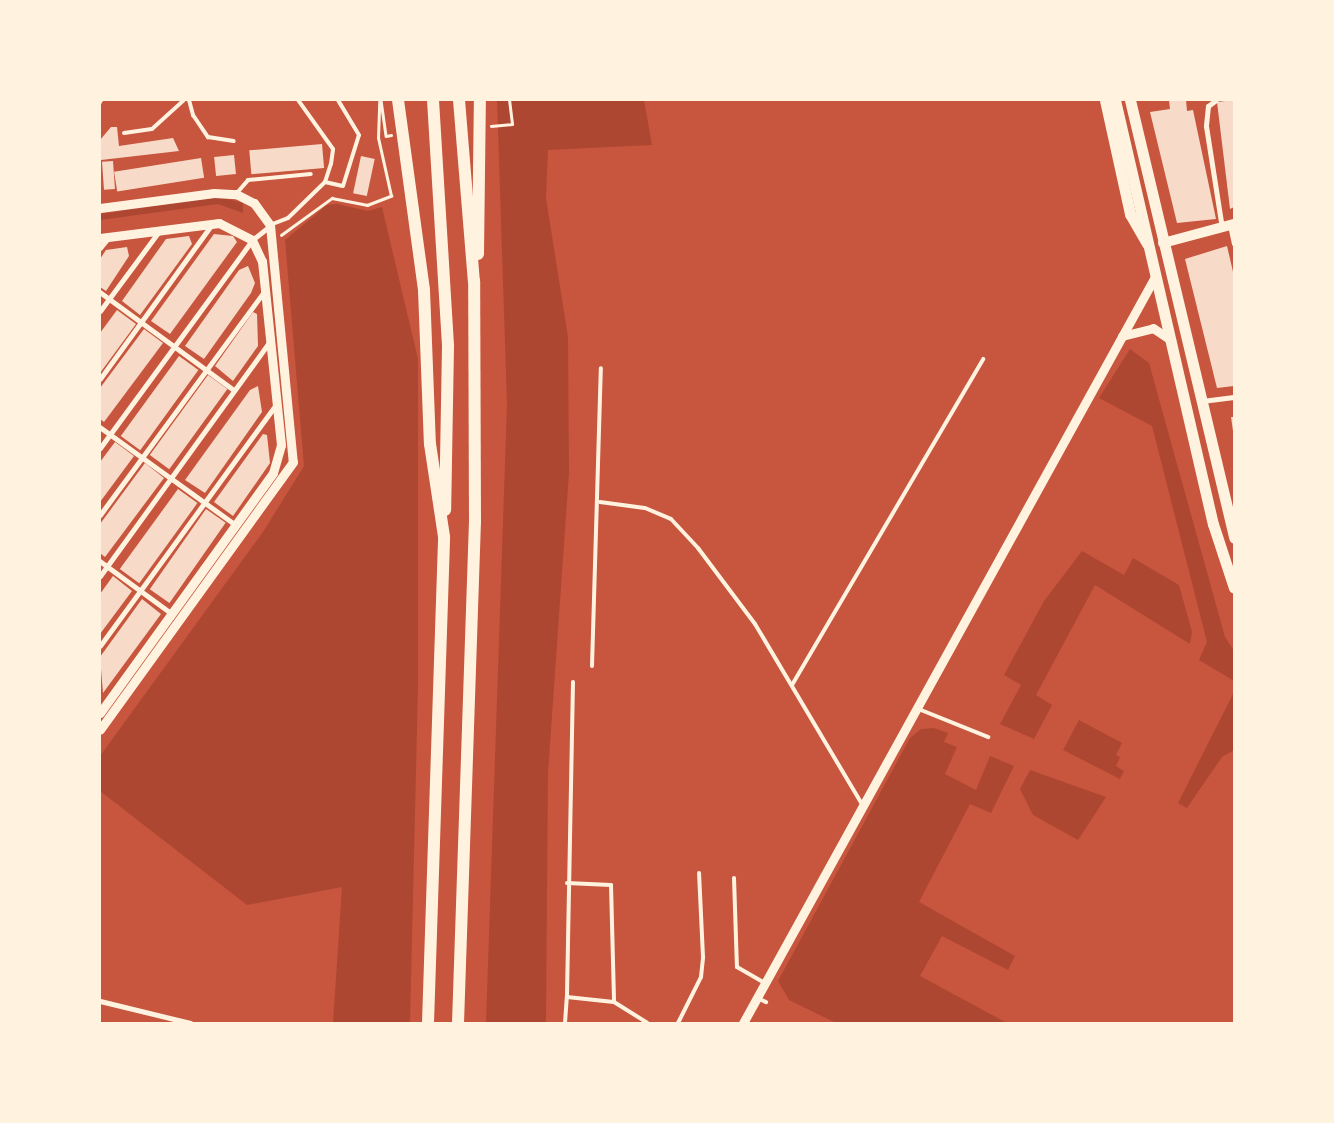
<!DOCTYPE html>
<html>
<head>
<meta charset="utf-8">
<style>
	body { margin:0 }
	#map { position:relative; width:1334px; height:1123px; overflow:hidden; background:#c8553d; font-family:Figtree,sans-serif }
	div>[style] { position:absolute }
	.green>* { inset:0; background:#ae4732 }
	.building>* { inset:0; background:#f7dbc8; transform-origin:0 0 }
	.path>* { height:2.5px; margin:-1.25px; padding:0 1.25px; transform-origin:1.25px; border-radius:1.25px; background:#fff3e0 }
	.service>* { height:4px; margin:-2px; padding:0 2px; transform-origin:2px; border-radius:2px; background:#fff3e0 }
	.pedestrian>* { height:4.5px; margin:-2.25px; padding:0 2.25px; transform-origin:2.25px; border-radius:2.25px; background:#fff3e0 }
	.minor>* { height:5px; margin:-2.5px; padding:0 2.5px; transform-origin:2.5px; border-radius:2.5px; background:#fff3e0 }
	.tertiary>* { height:9px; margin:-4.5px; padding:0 4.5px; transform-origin:4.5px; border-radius:4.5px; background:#fff3e0 }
	.secondary>* { height:10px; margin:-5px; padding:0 5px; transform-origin:5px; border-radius:5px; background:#fff3e0 }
	.primary>* { height:11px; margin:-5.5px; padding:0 5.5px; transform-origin:5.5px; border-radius:5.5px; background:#fff3e0 }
	.trunk>* { height:12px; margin:-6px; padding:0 6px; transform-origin:6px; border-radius:6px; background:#fff3e0 }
	.motorway>* { height:12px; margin:-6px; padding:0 6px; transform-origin:6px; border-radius:6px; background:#fff3e0 }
	span { translate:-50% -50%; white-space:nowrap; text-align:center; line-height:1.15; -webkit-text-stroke:4px #fff3e0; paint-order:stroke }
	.frame { position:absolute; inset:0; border:101px solid #fff3e0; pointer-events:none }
</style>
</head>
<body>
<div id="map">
	<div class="green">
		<div style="clip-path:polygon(497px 100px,644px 100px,652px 145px,548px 150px,546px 198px,568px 337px,569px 473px,548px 773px,546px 1023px,486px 1023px,507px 404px)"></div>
		<div style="clip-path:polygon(219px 197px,243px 203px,243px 213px,218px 204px,100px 220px,100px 214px)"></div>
		<div style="clip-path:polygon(337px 204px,368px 211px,382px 207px,418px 359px,418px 687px,410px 1023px,333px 1023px,342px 887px,247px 905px,100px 791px,100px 756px,263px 532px,304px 466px,285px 240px,327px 205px)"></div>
		<div style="clip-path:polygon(1130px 349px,1149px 363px,1225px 637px,1234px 651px,1234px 681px,1199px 660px,1207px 642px,1152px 426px,1099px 398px)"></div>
		<div style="clip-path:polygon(1082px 551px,1124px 575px,1133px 558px,1179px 585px,1192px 632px,1190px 644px,1095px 585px,1036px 695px,1052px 705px,1034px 739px,1000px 724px,1021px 685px,1004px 675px,1044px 601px)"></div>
		<div style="clip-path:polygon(1234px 692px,1234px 750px,1222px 757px,1187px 808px,1178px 803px)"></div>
		<div style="clip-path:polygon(1079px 720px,1122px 743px,1116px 755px,1120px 757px,1116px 766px,1124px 771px,1120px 779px,1063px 750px)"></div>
		<div style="clip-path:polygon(934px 728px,948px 733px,944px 742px,957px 747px,945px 774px,976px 790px,990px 756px,1014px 766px,991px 813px,970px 804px,919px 902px,1015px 956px,1008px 970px,942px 936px,920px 976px,1007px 1023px,836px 1023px,789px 1000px,778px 981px,910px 738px,921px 729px)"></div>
		<div style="clip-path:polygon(1030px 770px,1106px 797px,1078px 840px,1033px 815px,1020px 789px)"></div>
	</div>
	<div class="building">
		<div style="clip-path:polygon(1169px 100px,1186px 100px,1187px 111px,1193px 110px,1216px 219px,1177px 223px,1150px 112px,1170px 109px)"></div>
		<div style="clip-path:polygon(1234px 100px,1234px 207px,1230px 209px,1217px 102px)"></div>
		<div style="clip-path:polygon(111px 127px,117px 127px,119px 146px,173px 138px,179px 151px,101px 160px,100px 140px)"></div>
		<div style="left:322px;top:144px;width:24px;height:73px;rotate:85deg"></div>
		<div style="left:234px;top:155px;width:19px;height:20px;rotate:84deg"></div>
		<div style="left:361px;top:156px;width:14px;height:38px;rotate:12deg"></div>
		<div style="left:201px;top:158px;width:20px;height:88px;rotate:81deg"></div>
		<div style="left:113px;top:161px;width:28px;height:11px;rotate:86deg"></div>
		<div style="clip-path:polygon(214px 234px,233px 236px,237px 242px,170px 334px,151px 321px)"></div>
		<div style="clip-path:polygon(189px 236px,192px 244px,140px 315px,122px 301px,166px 239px)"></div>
		<div style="clip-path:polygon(1227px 246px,1234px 276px,1234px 386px,1217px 388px,1185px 259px)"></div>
		<div style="clip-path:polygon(127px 247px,129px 256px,106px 291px,100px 287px,100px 259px,106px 250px)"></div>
		<div style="clip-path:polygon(248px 266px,255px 283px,251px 293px,204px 359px,185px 346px,239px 270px)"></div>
		<div style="clip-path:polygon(117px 310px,136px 324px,100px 373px,100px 333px)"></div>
		<div style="clip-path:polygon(253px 312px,257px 314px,258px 346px,233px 381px,215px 366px)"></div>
		<div style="clip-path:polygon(144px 329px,163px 343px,104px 422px,100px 419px,100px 388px)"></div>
		<div style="left:179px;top:356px;width:24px;height:99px;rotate:36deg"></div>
		<div style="left:208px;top:375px;width:24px;height:99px;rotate:36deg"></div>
		<div style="clip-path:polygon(258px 386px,262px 412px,205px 493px,185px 480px,250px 390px)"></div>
		<div style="clip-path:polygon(1231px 417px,1234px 417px,1234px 431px,1233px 431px)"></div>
		<div style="clip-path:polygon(263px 434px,267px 435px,270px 463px,233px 516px,214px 502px)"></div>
		<div style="clip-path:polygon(115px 442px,134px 456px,100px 502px,100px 462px)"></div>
		<div style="clip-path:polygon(145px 463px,164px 478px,105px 557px,100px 553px,100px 524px)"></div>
		<div style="left:178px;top:489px;width:24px;height:99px;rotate:36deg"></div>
		<div style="left:206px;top:509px;width:24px;height:98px;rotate:35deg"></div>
		<div style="clip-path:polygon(113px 576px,132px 591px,100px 634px,100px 594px)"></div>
		<div style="clip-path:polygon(142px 599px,161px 614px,103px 693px,100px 657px)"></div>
	</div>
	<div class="path">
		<div style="left:381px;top:100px;width:36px;rotate:82deg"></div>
		<div style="left:386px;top:136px;width:5px;rotate:-11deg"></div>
		<div style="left:491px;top:126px;width:21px;rotate:-5deg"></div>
		<div style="left:512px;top:124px;width:24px;rotate:-97deg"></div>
		<div style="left:281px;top:235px;width:63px;rotate:-36deg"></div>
		<div style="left:332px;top:198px;width:36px;rotate:11deg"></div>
		<div style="left:367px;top:205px;width:26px;rotate:-21deg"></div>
		<div style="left:391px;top:196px;width:59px;rotate:-102.6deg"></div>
		<div style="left:378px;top:138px;width:38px;rotate:-88deg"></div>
	</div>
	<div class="service">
		<div style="left:189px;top:100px;width:16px;rotate:75deg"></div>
		<div style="left:193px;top:115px;width:27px;rotate:56deg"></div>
		<div style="left:208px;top:137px;width:26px;rotate:9deg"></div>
		<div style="left:100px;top:102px;width:2px;rotate:-63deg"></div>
		<div style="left:124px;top:133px;width:28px;rotate:-8deg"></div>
		<div style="left:152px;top:129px;width:43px;rotate:-42.2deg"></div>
		<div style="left:325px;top:182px;width:18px;rotate:13deg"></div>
		<div style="left:343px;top:186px;width:53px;rotate:-72.6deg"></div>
		<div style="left:359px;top:135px;width:41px;rotate:-121deg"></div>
		<div style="left:236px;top:194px;width:18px;rotate:-49deg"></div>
		<div style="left:248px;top:180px;width:63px;rotate:-5.4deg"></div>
		<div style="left:270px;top:225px;width:19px;rotate:-21deg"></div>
		<div style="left:288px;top:218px;width:52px;rotate:-44.2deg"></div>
		<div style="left:325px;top:182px;width:19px;rotate:-72deg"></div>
		<div style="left:331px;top:164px;width:15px;rotate:-82deg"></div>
		<div style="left:333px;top:149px;width:60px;rotate:-125.5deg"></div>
		<div style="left:600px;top:502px;width:45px;rotate:7.6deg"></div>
		<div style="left:645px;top:508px;width:28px;rotate:23deg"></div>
		<div style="left:671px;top:519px;width:40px;rotate:47deg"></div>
		<div style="left:698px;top:548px;width:95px;rotate:53.1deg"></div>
		<div style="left:755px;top:624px;width:212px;rotate:59.3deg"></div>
		<div style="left:592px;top:666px;width:298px;rotate:-88.3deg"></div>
		<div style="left:573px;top:682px;width:315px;rotate:91.1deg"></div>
		<div style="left:567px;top:997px;width:47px;rotate:6.1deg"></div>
		<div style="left:614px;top:1002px;width:39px;rotate:32deg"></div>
		<div style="left:792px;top:685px;width:378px;rotate:-59.6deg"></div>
		<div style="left:916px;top:708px;width:78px;rotate:21.9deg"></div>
		<div style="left:734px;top:878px;width:89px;rotate:88.1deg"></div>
		<div style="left:737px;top:967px;width:32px;rotate:30deg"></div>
		<div style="left:567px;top:883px;width:44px;rotate:2.6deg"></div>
		<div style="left:611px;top:885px;width:117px;rotate:88.5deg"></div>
		<div style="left:757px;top:998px;width:10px;rotate:24deg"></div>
		<div style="left:565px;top:1023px;width:26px;rotate:-86deg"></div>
		<div style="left:678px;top:1023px;width:51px;rotate:-63.4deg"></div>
		<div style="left:701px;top:977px;width:20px;rotate:-84deg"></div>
		<div style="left:703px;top:957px;width:84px;rotate:-92.7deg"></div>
	</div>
	<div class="pedestrian">
		<div style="left:100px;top:248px;width:13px;rotate:-51deg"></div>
		<div style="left:100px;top:292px;width:166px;rotate:36.2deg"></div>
		<div style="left:100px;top:379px;width:191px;rotate:-54.1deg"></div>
		<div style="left:100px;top:427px;width:168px;rotate:35.8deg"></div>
		<div style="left:100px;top:515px;width:275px;rotate:-53.7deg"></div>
		<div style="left:100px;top:561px;width:88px;rotate:36.2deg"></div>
		<div style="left:100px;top:646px;width:298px;rotate:-53.9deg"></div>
	</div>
	<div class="minor">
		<div style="left:1216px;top:100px;width:10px;rotate:143deg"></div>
		<div style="left:1208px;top:106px;width:20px;rotate:96deg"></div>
		<div style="left:1206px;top:126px;width:103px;rotate:81.1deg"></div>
		<div style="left:1230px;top:225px;width:19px;rotate:78deg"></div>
		<div style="left:100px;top:311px;width:101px;rotate:-53.5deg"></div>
		<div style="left:1202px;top:401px;width:32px;rotate:-7deg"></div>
		<div style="left:100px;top:448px;width:258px;rotate:-53.8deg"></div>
		<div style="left:252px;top:240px;width:23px;rotate:-38deg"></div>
		<div style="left:100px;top:576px;width:290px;rotate:-54.1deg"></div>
		<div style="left:100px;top:1001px;width:93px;rotate:13.7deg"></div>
	</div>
	<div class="tertiary">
		<div style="left:100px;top:208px;width:115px;rotate:-7.5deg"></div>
		<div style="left:214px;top:193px;width:22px;rotate:3deg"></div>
		<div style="left:236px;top:194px;width:20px;rotate:27deg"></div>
		<div style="left:254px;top:203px;width:27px;rotate:54deg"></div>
		<div style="left:270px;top:225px;width:238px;rotate:84.5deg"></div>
		<div style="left:293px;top:462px;width:330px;rotate:125.8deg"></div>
		<div style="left:100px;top:238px;width:120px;rotate:-7.2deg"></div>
		<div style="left:219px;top:223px;width:37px;rotate:27deg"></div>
		<div style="left:252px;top:240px;width:23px;rotate:65deg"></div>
		<div style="left:262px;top:261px;width:185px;rotate:84.1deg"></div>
		<div style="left:281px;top:445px;width:29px;rotate:106deg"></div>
		<div style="left:273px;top:473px;width:296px;rotate:125.8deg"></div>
		<div style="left:1122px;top:336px;width:32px;rotate:-14deg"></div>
		<div style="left:1153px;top:328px;width:22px;rotate:34deg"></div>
		<div style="left:743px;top:1023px;width:854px;rotate:-61.1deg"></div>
	</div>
	<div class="secondary">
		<div style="left:1163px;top:243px;width:73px;rotate:-15deg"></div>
	</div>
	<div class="primary">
		<div style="left:1105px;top:100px;width:117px;rotate:77.6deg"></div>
		<div style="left:1130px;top:214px;width:34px;rotate:60deg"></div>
		<div style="left:1115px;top:100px;width:435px;rotate:77deg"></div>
		<div style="left:1213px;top:524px;width:67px;rotate:71.8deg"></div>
		<div style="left:1130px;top:100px;width:450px;rotate:76.6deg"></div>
	</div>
	<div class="trunk">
		<div style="left:428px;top:1023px;width:486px;rotate:-88.1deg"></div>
		<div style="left:458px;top:1023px;width:501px;rotate:-88.06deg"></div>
		<div style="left:475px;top:522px;width:241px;rotate:-90.2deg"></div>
	</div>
	<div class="motorway">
		<div style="left:398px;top:100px;width:192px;rotate:82.2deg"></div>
		<div style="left:424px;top:290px;width:154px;rotate:87.8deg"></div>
		<div style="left:430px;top:444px;width:94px;rotate:81.4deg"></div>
		<div style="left:433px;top:100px;width:246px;rotate:86.5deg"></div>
		<div style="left:448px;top:346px;width:164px;rotate:91deg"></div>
		<div style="left:459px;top:100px;width:182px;rotate:85.3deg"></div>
		<div style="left:478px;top:254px;width:154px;rotate:-89.3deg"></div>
	</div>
	<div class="frame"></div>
</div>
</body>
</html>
